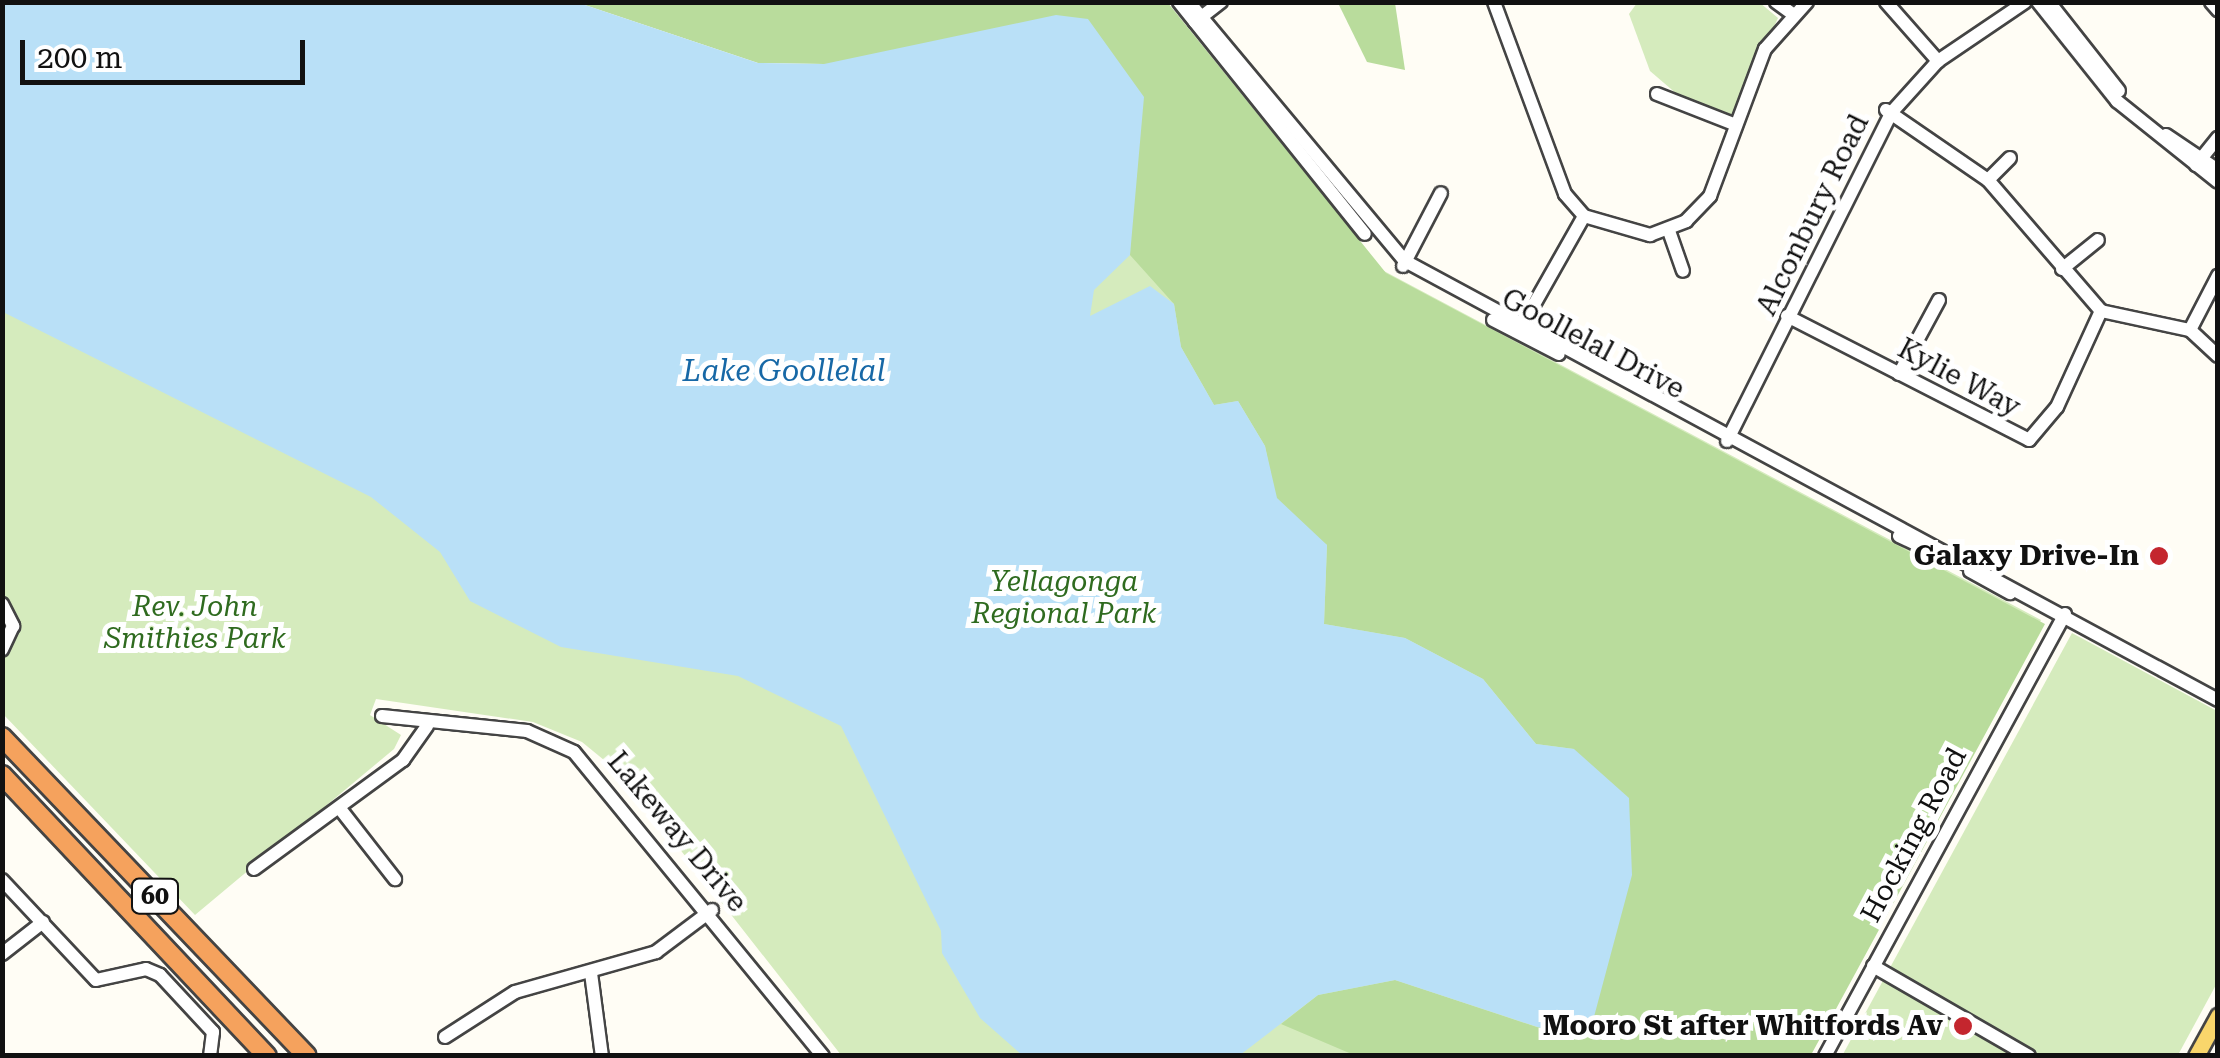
<!DOCTYPE html>
<html>
<head>
<meta charset="utf-8">
<style>
	body { margin:0 }
	#map { position:relative; width:2220px; height:1058px; overflow:hidden; background:#fffdf5; font-family:"Roboto Serif",serif }
	div>[style] { position:absolute }
	.green>* { inset:0; background:#d5ebbd }
	.forest>* { inset:0; background:#b9dc9c }
	.water>* { inset:0; background:#b9e0f7 }
	.roads { filter:drop-shadow(2px 0 #444) drop-shadow(-2px 0 #444) drop-shadow(0 2px #444) drop-shadow(0 -2px #444) }
	.minor>* { height:12px; margin:-6px; padding:0 6px; transform-origin:6px; border-radius:6px; background:#fff }
	.major>* { height:15px; margin:-7.5px; padding:0 7.5px; transform-origin:7.5px; border-radius:7.5px; background:#f9d66b }
	.highway>* { height:18px; margin:-9px; padding:0 9px; transform-origin:9px; border-radius:9px; background:#f5a25d }
	.dots>* { width:28px; height:28px; translate:-50% -50%; box-sizing:border-box; border:5px solid #fff; border-radius:50% }
	span { translate:-50% -50%; white-space:nowrap; text-align:center; line-height:1.15; -webkit-text-stroke:10px #fff; paint-order:stroke }
	.shield-label span { padding:2px 8px; background:#fff; border:2px solid; border-radius:8px; -webkit-text-stroke-width:0 }
	.shield-label { font-size:25px; color:#111; font-weight:700 }
	.street-label { font-size:28px; color:#111 }
	.poi-label { font-size:28px; color:#111; font-weight:700 }
	.right { translate:-100% -50%; text-align:right }
	.park-label { font-size:28px; color:#2f6b1f; font-style:italic }
	.water-label { font-size:30px; color:#1768a6; font-style:italic }
	.frame { position:absolute; inset:0; border:5px solid #111; pointer-events:none }
	.scale { position:absolute; left:20px; top:40px; width:285px; height:45px; box-sizing:border-box; border:5px solid #111; border-top:0; padding-left:12px; font-size:30px; line-height:35px; white-space:nowrap; color:#111; -webkit-text-stroke:8px #fff; paint-order:stroke }
</style>
</head>
<body>
<div id="map">
	<div class="green">
		<div style="clip-path:polygon(1759px 2px,1778px 18px,1733px 115px,1678px 95px,1650px 71px,1629px 14px,1637px 3px)"></div>
		<div style="clip-path:polygon(2px 3px,1384px 271px,2041px 620px,1804px 1055px,841px 1055px,621px 774px,582px 742px,533px 722px,376px 699px,370px 715px,401px 735px,394px 749px,195px 915px,3px 714px)"></div>
		<div style="clip-path:polygon(2072px 633px,2217px 711px,2217px 983px,2178px 1055px,1842px 1056px)"></div>
	</div>
	<div class="forest">
		<div style="clip-path:polygon(579px 3px,1168px 3px,1386px 273px,2045px 624px,1811px 1055px,1354px 1055px,1281px 1024px,1318px 995px,1395px 980px,1558px 1034px,1574px 749px,1536px 744px,1483px 679px,1405px 638px,1324px 624px,1327px 545px,1277px 507px,1265px 446px,1238px 401px,1214px 405px,1181px 347px,1174px 304px,1130px 255px,1131px 220px,824px 64px,758px 63px)"></div>
		<div style="clip-path:polygon(1338px 3px,1395px 3px,1405px 70px,1367px 62px)"></div>
	</div>
	<div class="water">
		<div style="clip-path:polygon(3px 2px,579px 3px,758px 63px,824px 64px,1056px 15px,1088px 19px,1144px 97px,1130px 255px,1094px 290px,1090px 316px,1150px 286px,1174px 304px,1181px 347px,1214px 405px,1238px 401px,1265px 446px,1277px 498px,1327px 545px,1324px 624px,1405px 638px,1483px 679px,1536px 744px,1574px 749px,1629px 798px,1632px 875px,1591px 1028px,1559px 1034px,1395px 980px,1318px 995px,1240px 1055px,1022px 1055px,980px 1018px,942px 953px,941px 931px,841px 726px,738px 676px,561px 647px,470px 601px,440px 552px,371px 497px,3px 312px)"></div>
	</div>
	<div class="roads">
		<div class="minor">
			<div style="left:1179px;top:2px;width:297px;rotate:51.3deg"></div>
			<div style="left:1189px;top:2px;width:337px;rotate:50.2deg"></div>
			<div style="left:1405px;top:261px;width:924px;rotate:28.37deg"></div>
			<div style="left:1494px;top:2px;width:205px;rotate:69.7deg"></div>
			<div style="left:1565px;top:194px;width:29px;rotate:49deg"></div>
			<div style="left:1584px;top:216px;width:69px;rotate:16.1deg"></div>
			<div style="left:1650px;top:235px;width:39px;rotate:-21deg"></div>
			<div style="left:1686px;top:221px;width:35px;rotate:-46deg"></div>
			<div style="left:1710px;top:196px;width:157px;rotate:-69.5deg"></div>
			<div style="left:1765px;top:49px;width:63px;rotate:-48.2deg"></div>
			<div style="left:1776px;top:2px;width:22px;rotate:36deg"></div>
			<div style="left:1886px;top:2px;width:79px;rotate:48.6deg"></div>
			<div style="left:2038px;top:2px;width:127px;rotate:51.4deg"></div>
			<div style="left:2117px;top:101px;width:129px;rotate:38.7deg"></div>
			<div style="left:2049px;top:2px;width:113px;rotate:51.8deg"></div>
			<div style="left:2211px;top:2px;width:11px;rotate:49deg"></div>
			<div style="left:1195px;top:22px;width:33px;rotate:-38deg"></div>
			<div style="left:1657px;top:94px;width:85px;rotate:21.4deg"></div>
			<div style="left:1886px;top:110px;width:124px;rotate:34.5deg"></div>
			<div style="left:1988px;top:180px;width:173px;rotate:49.2deg"></div>
			<div style="left:2101px;top:311px;width:91px;rotate:12.1deg"></div>
			<div style="left:2190px;top:330px;width:38px;rotate:43deg"></div>
			<div style="left:2166px;top:135px;width:63px;rotate:33.9deg"></div>
			<div style="left:2196px;top:165px;width:35px;rotate:-51deg"></div>
			<div style="left:1988px;top:180px;width:31px;rotate:-45deg"></div>
			<div style="left:1669px;top:231px;width:42px;rotate:70.7deg"></div>
			<div style="left:1403px;top:266px;width:82px;rotate:-62.5deg"></div>
			<div style="left:2062px;top:269px;width:46px;rotate:-38.9deg"></div>
			<div style="left:1787px;top:316px;width:272px;rotate:27.1deg"></div>
			<div style="left:2029px;top:440px;width:43px;rotate:-49.7deg"></div>
			<div style="left:2057px;top:407px;width:106px;rotate:-65.4deg"></div>
			<div style="left:1493px;top:320px;width:74px;rotate:27.3deg"></div>
			<div style="left:2190px;top:330px;width:61px;rotate:-62.6deg"></div>
			<div style="left:1519px;top:331px;width:132px;rotate:-60.5deg"></div>
			<div style="left:1899px;top:374px;width:84px;rotate:-61.6deg"></div>
			<div style="left:1727px;top:441px;width:367px;rotate:-63.4deg"></div>
			<div style="left:1891px;top:113px;width:70px;rotate:-47.9deg"></div>
			<div style="left:1938px;top:61px;width:105px;rotate:-34.1deg"></div>
			<div style="left:1899px;top:536px;width:44px;rotate:25.4deg"></div>
			<div style="left:1970px;top:571px;width:46px;rotate:28.8deg"></div>
			<div style="left:2px;top:604px;width:25px;rotate:63deg"></div>
			<div style="left:13px;top:626px;width:26px;rotate:115deg"></div>
			<div style="left:382px;top:716px;width:146px;rotate:5.9deg"></div>
			<div style="left:527px;top:731px;width:51px;rotate:24.1deg"></div>
			<div style="left:574px;top:752px;width:393px;rotate:50.7deg"></div>
			<div style="left:341px;top:810px;width:88px;rotate:52deg"></div>
			<div style="left:254px;top:869px;width:185px;rotate:-36.2deg"></div>
			<div style="left:403px;top:760px;width:42px;rotate:-54.8deg"></div>
			<div style="left:2px;top:880px;width:137px;rotate:46.8deg"></div>
			<div style="left:96px;top:980px;width:51px;rotate:-12.4deg"></div>
			<div style="left:146px;top:969px;width:15px;rotate:23deg"></div>
			<div style="left:160px;top:975px;width:78px;rotate:47.1deg"></div>
			<div style="left:213px;top:1032px;width:24px;rotate:97deg"></div>
			<div style="left:2px;top:954px;width:52px;rotate:-38deg"></div>
			<div style="left:1873px;top:966px;width:180px;rotate:30deg"></div>
			<div style="left:591px;top:973px;width:84px;rotate:82.5deg"></div>
			<div style="left:445px;top:1037px;width:83px;rotate:-32.7deg"></div>
			<div style="left:515px;top:992px;width:147px;rotate:-15.8deg"></div>
			<div style="left:656px;top:952px;width:70px;rotate:-36.9deg"></div>
			<div style="left:1825px;top:1056px;width:503px;rotate:-61.5deg"></div>
		</div>
		<div class="major">
			<div style="left:2196px;top:1056px;width:46px;rotate:-61.2deg"></div>
		</div>
		<div class="highway">
			<div style="left:2px;top:737px;width:441px;rotate:46.3deg"></div>
			<div style="left:2px;top:775px;width:386px;rotate:46.7deg"></div>
		</div>
	</div>
	<div class="dots">
		<div style="left:2159px;top:556px;background:#c4262e"></div>
		<div style="left:1963px;top:1026px;background:#c4262e"></div>
	</div>
	<div class="shield-label">
		<span style="left:155px;top:896px">60</span>
	</div>
	<div class="street-label">
		<span style="left:1813px;top:215px;rotate:-64deg">Alconbury Road</span>
		<span style="left:1593px;top:344px;rotate:28deg">Goollelal Drive</span>
		<span style="left:1959px;top:378px;rotate:28deg">Kylie Way</span>
		<span style="left:677px;top:832px;rotate:50deg">Lakeway Drive</span>
		<span style="left:1914px;top:835px;rotate:-62deg">Hocking Road</span>
	</div>
	<div class="poi-label">
		<span class="right" style="left:2139px;top:556px">Galaxy Drive-In</span>
		<span class="right" style="left:1943px;top:1026px">Mooro St after Whitfords Av</span>
	</div>
	<div class="park-label">
		<span style="left:1064px;top:598px">Yellagonga<br>Regional Park</span>
		<span style="left:195px;top:623px">Rev. John<br>Smithies Park</span>
	</div>
	<div class="water-label">
		<span style="left:784px;top:371px">Lake Goollelal</span>
	</div>
	<div class="frame"></div>
	<div class="scale">200 m</div>
</div>
</body>
</html>
